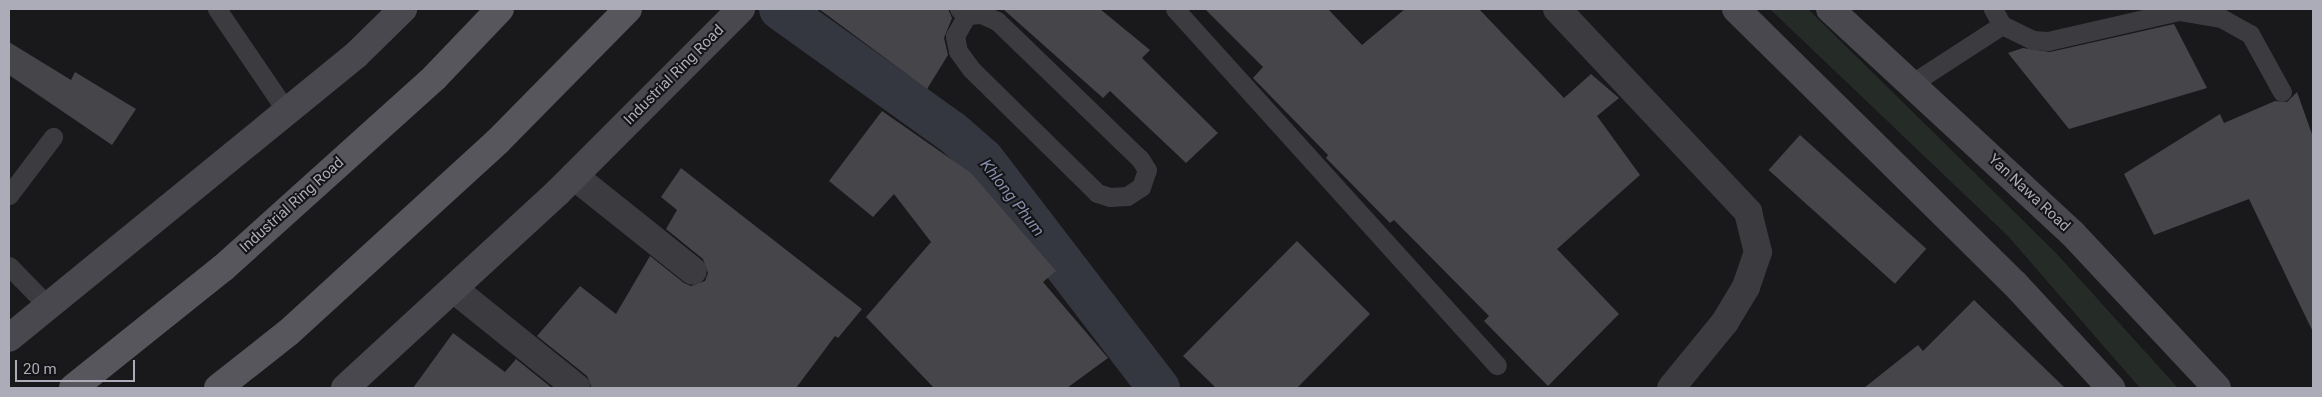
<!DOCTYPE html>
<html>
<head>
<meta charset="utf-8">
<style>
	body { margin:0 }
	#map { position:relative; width:2322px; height:397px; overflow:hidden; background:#19181a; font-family:Roboto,sans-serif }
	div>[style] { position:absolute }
	.green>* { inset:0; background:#252c28 }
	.canal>* { height:42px; margin:-21px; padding:0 21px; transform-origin:21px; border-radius:21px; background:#343640 }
	.building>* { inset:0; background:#46454a; transform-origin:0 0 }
	.lane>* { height:19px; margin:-9.5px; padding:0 9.5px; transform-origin:9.5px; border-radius:9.5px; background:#3c3c40 }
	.street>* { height:28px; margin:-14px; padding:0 14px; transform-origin:14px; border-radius:14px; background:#3c3c40 }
	.secondary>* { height:28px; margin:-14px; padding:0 14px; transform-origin:14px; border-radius:14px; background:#48484e }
	.primary>* { height:28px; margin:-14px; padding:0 14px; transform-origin:14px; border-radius:14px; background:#57565d }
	span { translate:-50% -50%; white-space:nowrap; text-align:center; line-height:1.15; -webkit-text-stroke:4px #141315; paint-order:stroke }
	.street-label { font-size:15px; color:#acacb8 }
	.water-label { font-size:16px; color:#878faf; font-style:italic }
	.frame { position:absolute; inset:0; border:10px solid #acacb8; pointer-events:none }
	.scale { position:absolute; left:15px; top:360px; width:120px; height:22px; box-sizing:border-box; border:2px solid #acacb8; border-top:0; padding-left:6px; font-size:15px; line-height:18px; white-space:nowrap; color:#acacb8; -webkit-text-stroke:4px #141315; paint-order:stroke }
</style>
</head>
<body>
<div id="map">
	<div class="green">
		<div style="clip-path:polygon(1770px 9px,1809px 10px,2056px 253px,2178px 388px,2140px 388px,2008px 236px)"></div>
	</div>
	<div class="canal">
		<div style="left:780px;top:9px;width:211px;rotate:35.6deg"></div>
		<div style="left:952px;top:132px;width:41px;rotate:41.1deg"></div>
		<div style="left:983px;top:159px;width:289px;rotate:52.5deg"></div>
	</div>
	<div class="building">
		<div style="clip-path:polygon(819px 9px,948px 9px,952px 18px,944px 38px,948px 55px,927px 89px)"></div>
		<div style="clip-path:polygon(1003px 9px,1100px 9px,1150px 50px,1142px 58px,1218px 133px,1186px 163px,1110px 91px,1103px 98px)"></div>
		<div style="clip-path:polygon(1205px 9px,1328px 9px,1362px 45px,1405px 9px,1479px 9px,1564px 98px,1591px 74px,1619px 98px,1597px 116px,1640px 175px,1557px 249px,1619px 314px,1548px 386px,1484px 321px,1489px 316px,1394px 220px,1390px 223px,1326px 158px,1328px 155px,1253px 78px,1263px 67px)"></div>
		<div style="clip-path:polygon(2174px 24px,2207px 88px,2069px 129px,2008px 53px,2023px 48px,2050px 52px)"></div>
		<div style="clip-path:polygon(9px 42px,71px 80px,75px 72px,136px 109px,112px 145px,9px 75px)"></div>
		<div style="clip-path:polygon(2297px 92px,2313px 137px,2313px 332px,2249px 199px,2154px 235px,2124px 174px,2220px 114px,2224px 123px,2275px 101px,2287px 102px)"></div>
		<div style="clip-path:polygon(882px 111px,971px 173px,1056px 271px,1043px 282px,1108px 358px,1067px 388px,934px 388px,866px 317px,931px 242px,894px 194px,873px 217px,829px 181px)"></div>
		<div style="left:1800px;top:135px;width:170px;height:47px;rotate:42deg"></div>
		<div style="clip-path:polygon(681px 168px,862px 309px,838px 338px,835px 336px,796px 388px,592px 388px,587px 376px,537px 336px,580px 286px,616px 314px,650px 256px,684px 283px,691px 286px,705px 281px,708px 273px,703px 259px,666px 229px,677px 210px,661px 197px)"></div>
		<div style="clip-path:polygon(1297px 241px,1370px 314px,1297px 388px,1216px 388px,1183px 356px)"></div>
		<div style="clip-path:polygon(1974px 300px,2065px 388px,1864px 388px,1918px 345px,1923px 351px)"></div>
		<div style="clip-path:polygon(453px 333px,505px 372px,516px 359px,552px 388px,413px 388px)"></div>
	</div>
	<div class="lane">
		<div style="left:217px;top:9px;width:125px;rotate:55.8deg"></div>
		<div style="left:959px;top:9px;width:10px;rotate:37deg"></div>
		<div style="left:967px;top:15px;width:24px;rotate:120deg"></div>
		<div style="left:955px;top:36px;width:15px;rotate:79deg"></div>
		<div style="left:958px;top:51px;width:22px;rotate:54deg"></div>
		<div style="left:971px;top:69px;width:177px;rotate:44.5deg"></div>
		<div style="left:1097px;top:193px;width:14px;rotate:17deg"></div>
		<div style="left:1110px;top:197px;width:17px;rotate:-3deg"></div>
		<div style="left:1127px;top:196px;width:17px;rotate:-33deg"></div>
		<div style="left:1141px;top:187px;width:18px;rotate:-71deg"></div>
		<div style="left:1147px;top:170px;width:13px;rotate:-122deg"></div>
		<div style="left:1140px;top:159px;width:199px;rotate:-136deg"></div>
		<div style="left:997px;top:21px;width:17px;rotate:-156deg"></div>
		<div style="left:981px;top:14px;width:14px;rotate:176deg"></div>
		<div style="left:1175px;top:9px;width:480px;rotate:47.9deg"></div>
		<div style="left:1993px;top:9px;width:18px;rotate:61deg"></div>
		<div style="left:1911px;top:84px;width:108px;rotate:-33deg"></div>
		<div style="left:2002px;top:25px;width:34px;rotate:26deg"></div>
		<div style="left:2033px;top:40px;width:15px;rotate:4deg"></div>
		<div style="left:2048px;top:41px;width:134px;rotate:-12.9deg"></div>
		<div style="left:2179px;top:11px;width:43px;rotate:9.5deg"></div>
		<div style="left:2221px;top:18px;width:33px;rotate:29deg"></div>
		<div style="left:2250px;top:34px;width:66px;rotate:61.1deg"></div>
		<div style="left:9px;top:195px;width:73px;rotate:-52.8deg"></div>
		<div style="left:9px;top:266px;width:57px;rotate:45.7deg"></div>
	</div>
	<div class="street">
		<div style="left:1557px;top:9px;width:279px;rotate:46.7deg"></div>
		<div style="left:1748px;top:212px;width:41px;rotate:76deg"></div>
		<div style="left:1758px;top:252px;width:37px;rotate:109deg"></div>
		<div style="left:1746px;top:287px;width:41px;rotate:121deg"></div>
		<div style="left:1725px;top:322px;width:85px;rotate:129.3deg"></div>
		<div style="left:574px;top:176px;width:152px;rotate:38.6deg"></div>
		<div style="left:455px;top:290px;width:156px;rotate:38.8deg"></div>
	</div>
	<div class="secondary">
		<div style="left:1736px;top:9px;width:392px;rotate:44.6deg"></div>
		<div style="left:2015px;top:284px;width:142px;rotate:47.3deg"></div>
		<div style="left:1830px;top:9px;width:330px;rotate:42.8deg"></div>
		<div style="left:2072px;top:233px;width:212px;rotate:46.9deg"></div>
		<div style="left:9px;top:338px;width:448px;rotate:-39.2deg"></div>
		<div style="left:356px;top:55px;width:66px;rotate:-44.4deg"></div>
		<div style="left:345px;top:388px;width:289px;rotate:-42.6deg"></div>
		<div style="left:558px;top:192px;width:259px;rotate:-45deg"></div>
	</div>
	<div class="primary">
		<div style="left:73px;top:388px;width:192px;rotate:-38.7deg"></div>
		<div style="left:223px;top:268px;width:285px;rotate:-42deg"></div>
		<div style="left:435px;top:77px;width:94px;rotate:-46.3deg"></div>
		<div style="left:218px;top:388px;width:90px;rotate:-38.3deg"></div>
		<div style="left:289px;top:332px;width:283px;rotate:-42.4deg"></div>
		<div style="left:498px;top:141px;width:185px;rotate:-45.4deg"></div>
	</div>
	<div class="street-label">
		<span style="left:674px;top:75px;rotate:-45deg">Industrial Ring Road</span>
		<span style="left:2029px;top:193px;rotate:43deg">Yan Nawa Road</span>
		<span style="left:292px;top:205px;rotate:-42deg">Industrial Ring Road</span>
	</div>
	<div class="water-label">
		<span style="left:1012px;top:198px;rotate:52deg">Khlong Phum</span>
	</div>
	<div class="frame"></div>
	<div class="scale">20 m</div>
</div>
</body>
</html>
